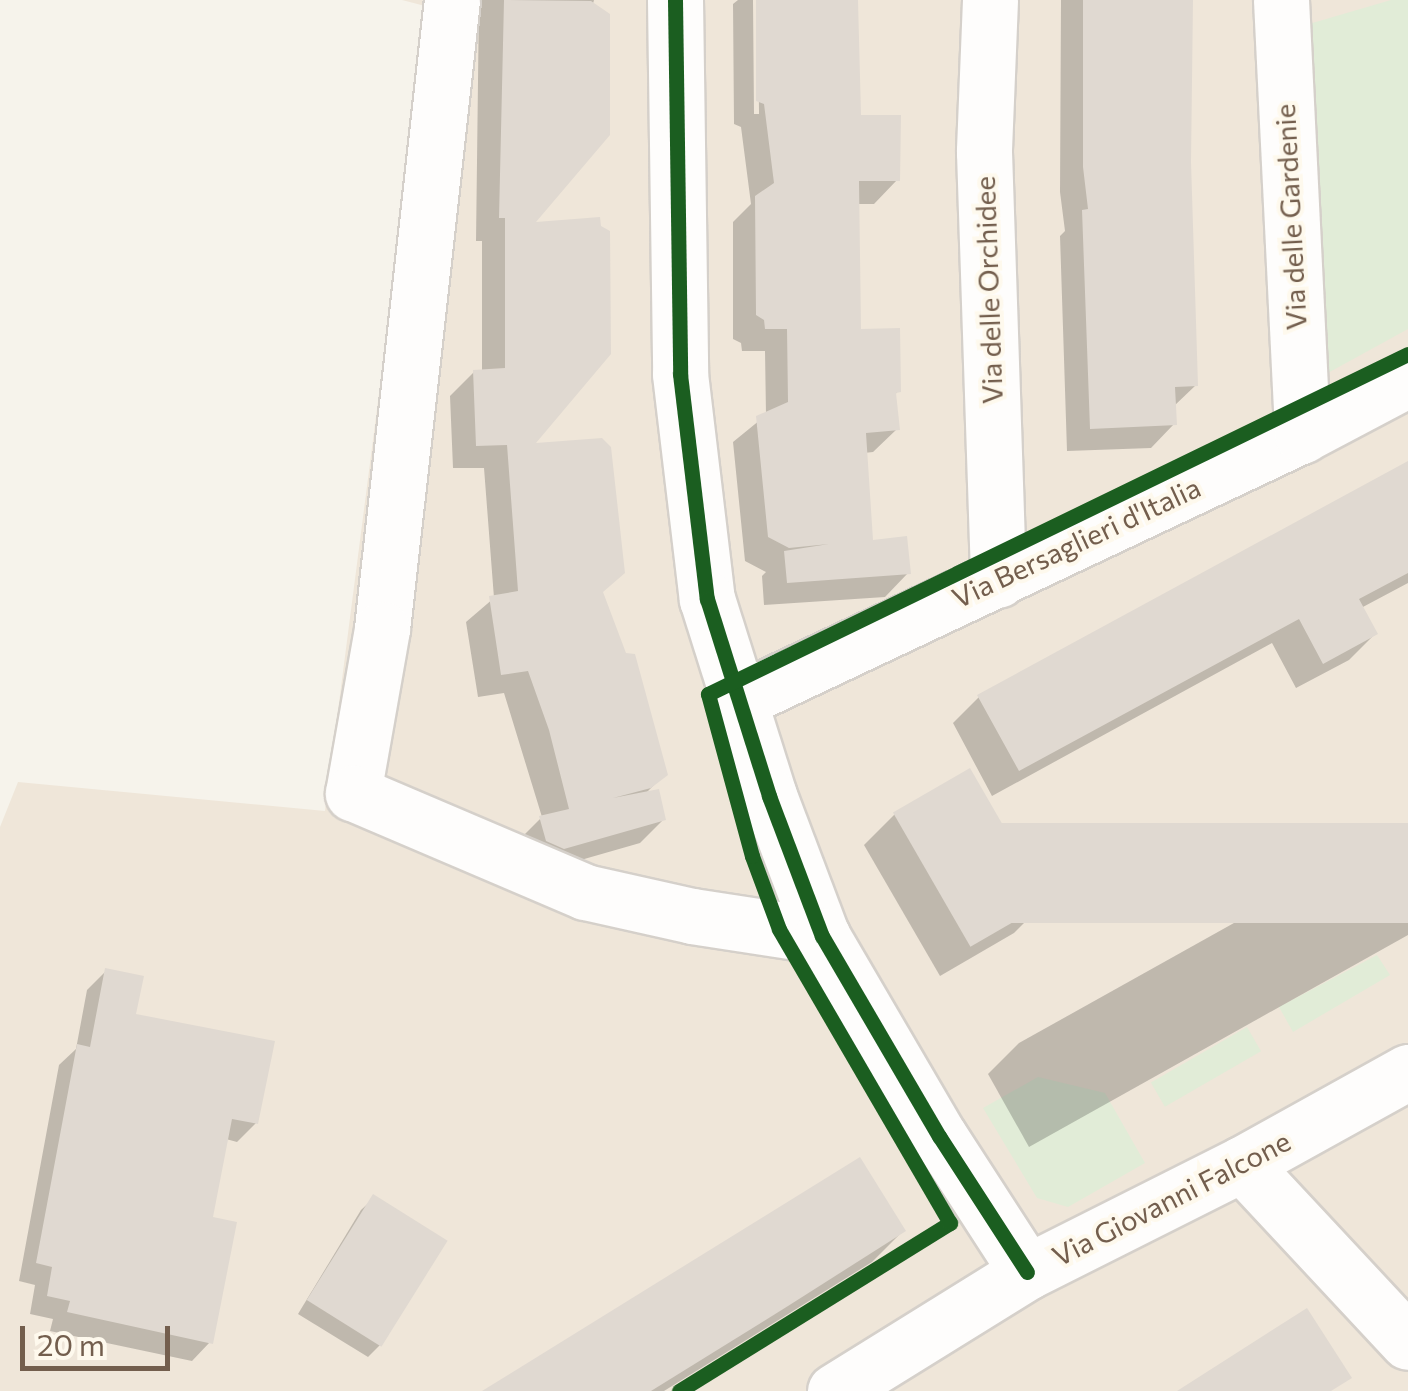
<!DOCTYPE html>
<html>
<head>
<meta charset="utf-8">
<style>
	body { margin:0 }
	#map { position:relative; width:1408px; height:1391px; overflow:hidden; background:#f6f3eb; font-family:Commissioner,sans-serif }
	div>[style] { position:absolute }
	.residential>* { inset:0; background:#efe6d9 }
	.green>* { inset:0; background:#e1ecd7; transform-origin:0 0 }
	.shadow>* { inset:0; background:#0003 }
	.building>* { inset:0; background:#e0d9d1; transform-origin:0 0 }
	.roads { filter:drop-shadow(2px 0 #d5d0ca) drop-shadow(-2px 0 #d5d0ca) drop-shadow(0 2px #d5d0ca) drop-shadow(0 -2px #d5d0ca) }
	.minor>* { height:55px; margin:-27.5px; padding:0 27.5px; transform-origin:27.5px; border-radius:27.5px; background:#fefdfc }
	.cycleway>* { height:15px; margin:-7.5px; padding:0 7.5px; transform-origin:7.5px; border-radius:7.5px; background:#1b5e20 }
	span { translate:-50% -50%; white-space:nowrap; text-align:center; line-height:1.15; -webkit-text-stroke:8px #fef9ed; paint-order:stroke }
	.street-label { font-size:28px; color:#735e4d }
	.scale { position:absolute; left:20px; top:1326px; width:150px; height:45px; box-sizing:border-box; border:5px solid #735e4d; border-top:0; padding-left:12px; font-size:30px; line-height:35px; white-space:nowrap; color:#735e4d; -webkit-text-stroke:8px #fef9ed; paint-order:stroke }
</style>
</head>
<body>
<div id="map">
	<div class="residential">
		<div style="clip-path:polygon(402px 0,1408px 0,1408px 1391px,0 1391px,0 827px,18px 782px,325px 811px,429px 7px)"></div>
	</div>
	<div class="green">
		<div style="clip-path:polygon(1391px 0,1408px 0,1408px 329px,1326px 374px,1309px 24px)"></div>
		<div style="clip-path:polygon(1377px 955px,1390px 975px,1293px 1032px,1279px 1007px)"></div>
		<div style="left:1247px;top:1027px;width:28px;height:111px;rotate:60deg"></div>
		<div style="clip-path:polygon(1038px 1077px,1105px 1093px,1145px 1163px,1068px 1207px,1037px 1198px,983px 1108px)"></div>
	</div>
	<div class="shadow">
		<div style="clip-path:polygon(479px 0,594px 0,530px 225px,531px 446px,601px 593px,665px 774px,644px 795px,664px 819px,640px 843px,539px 872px,517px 842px,542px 817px,504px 693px,478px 697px,466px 622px,494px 598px,484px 468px,453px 468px,450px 396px,474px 372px,482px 372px,482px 241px,476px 241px)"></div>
		<div style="clip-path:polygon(738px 0,753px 0,754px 114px,759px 114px,758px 0,857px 0,858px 117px,897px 180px,874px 204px,857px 204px,858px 331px,898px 391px,894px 396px,897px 429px,873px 452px,864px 453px,870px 543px,908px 573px,885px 597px,764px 605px,762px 576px,766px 572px,745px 561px,733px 442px,766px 415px,765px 351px,742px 351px,741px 343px,733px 339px,733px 222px,751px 204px,741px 127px,734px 124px,733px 4px)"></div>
		<div style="clip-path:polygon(1061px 0,1190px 0,1188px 162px,1196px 385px,1173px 407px,1174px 424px,1151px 448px,1067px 451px,1060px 236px,1065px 231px,1060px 192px)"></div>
		<div style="clip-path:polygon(1408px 464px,1408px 583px,1361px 608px,1375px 634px,1349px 660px,1296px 688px,1272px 643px,992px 796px,953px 723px,979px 697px)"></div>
		<div style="clip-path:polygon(895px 814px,1045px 902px,1014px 933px,940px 976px,864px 845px)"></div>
		<div style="clip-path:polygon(1408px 826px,1408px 935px,1029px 1147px,988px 1074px,1019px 1043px)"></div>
		<div style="clip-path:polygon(106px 971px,134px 1016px,256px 1123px,237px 1142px,226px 1139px,210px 1219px,210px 1342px,192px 1361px,50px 1331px,53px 1319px,30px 1314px,35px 1285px,19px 1281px,59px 1065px,76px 1049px,87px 990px)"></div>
		<div style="clip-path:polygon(374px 1198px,381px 1344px,368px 1357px,298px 1314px,361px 1210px)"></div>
		<div style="clip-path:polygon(903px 1231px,872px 1262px,664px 1391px,486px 1391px)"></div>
	</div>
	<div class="building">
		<div style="clip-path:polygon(504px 0,591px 1px,610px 14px,610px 135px,536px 222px,600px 217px,601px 226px,610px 231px,611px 354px,536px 443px,602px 438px,611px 447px,625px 573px,603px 592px,626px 653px,635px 654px,668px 775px,651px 788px,613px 798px,659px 789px,666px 820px,564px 849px,546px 841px,539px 816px,569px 809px,549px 730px,528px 671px,501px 675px,489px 596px,518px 591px,507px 445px,476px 446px,473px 370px,505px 368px,505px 218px,499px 218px)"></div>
		<div style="clip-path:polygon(756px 0,858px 0,861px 115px,901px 115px,900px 181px,859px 181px,861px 329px,900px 328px,901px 392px,896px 393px,900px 430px,866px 433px,873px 540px,907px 536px,911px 574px,787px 583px,784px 551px,829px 544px,789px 548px,768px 537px,756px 416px,788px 402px,787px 329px,765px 329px,764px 320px,756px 315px,755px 196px,774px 183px,764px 104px,756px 101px)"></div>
		<div style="clip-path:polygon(1083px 0,1193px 0,1191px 162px,1198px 386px,1175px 387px,1177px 425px,1090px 429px,1082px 210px,1088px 209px,1083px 167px)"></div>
		<div style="clip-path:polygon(1408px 461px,1408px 573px,1359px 599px,1378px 634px,1323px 664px,1299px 619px,1019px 771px,977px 695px)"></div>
		<div style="left:970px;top:768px;width:155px;height:89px;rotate:60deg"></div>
		<div style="left:1408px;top:823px;width:100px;height:447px;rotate:90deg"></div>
		<div style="clip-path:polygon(105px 968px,144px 976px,136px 1014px,275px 1041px,258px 1124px,232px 1119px,213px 1217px,237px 1222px,213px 1344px,67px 1312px,70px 1301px,47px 1296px,52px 1267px,36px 1263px,77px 1044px,90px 1047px)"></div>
		<div style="clip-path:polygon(860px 1157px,906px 1231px,788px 1306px,651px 1391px,482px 1391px)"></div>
		<div style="left:373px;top:1194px;width:88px;height:125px;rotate:32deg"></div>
		<div style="clip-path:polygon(1307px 1308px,1352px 1378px,1331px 1391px,1177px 1391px)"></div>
	</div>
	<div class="roads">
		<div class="minor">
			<div style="left:452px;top:0;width:633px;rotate:96.35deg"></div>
			<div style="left:382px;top:629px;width:167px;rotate:100deg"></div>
			<div style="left:353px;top:793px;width:252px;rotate:23.1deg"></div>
			<div style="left:585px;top:892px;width:110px;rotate:12.6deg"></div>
			<div style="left:692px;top:916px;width:132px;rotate:8.7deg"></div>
			<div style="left:675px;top:0;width:374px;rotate:89.2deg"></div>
			<div style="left:680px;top:374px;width:227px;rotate:83.2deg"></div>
			<div style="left:707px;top:599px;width:207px;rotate:72.5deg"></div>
			<div style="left:769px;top:796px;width:150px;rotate:69.3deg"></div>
			<div style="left:822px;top:936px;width:232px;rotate:59.7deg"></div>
			<div style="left:939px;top:1136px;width:162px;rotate:57.1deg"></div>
			<div style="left:990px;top:0;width:152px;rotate:92.3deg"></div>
			<div style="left:984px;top:152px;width:428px;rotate:88.1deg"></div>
			<div style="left:1281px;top:0;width:436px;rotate:87.2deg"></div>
			<div style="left:742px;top:699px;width:619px;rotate:-25.24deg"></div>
			<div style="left:1302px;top:435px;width:120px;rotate:-27.8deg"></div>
			<div style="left:1242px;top:1164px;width:243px;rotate:47deg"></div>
			<div style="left:835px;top:1391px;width:226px;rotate:-31.8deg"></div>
			<div style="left:1027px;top:1272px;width:241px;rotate:-26.7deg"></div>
			<div style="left:1242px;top:1164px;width:190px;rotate:-29deg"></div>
		</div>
	</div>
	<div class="cycleway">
		<div style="left:675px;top:0;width:374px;rotate:89.2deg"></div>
		<div style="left:680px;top:374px;width:227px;rotate:83.2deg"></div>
		<div style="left:707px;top:599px;width:207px;rotate:72.5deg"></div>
		<div style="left:769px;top:796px;width:150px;rotate:69.3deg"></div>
		<div style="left:822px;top:936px;width:232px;rotate:59.7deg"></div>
		<div style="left:939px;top:1136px;width:162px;rotate:57.1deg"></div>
		<div style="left:679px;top:1391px;width:319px;rotate:-31.8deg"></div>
		<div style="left:950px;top:1223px;width:340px;rotate:-120.2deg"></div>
		<div style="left:779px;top:929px;width:78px;rotate:-110.3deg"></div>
		<div style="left:752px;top:856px;width:168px;rotate:-105.2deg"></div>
		<div style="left:708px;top:694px;width:778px;rotate:-25.91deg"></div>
	</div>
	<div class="street-label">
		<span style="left:1290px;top:217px;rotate:-93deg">Via delle Gardenie</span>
		<span style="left:988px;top:290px;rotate:-92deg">Via delle Orchidee</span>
		<span style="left:1076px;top:542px;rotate:-25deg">Via Bersaglieri d'Italia</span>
		<span style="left:1171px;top:1198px;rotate:-27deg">Via Giovanni Falcone</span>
	</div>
	<div class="scale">20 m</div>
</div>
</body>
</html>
